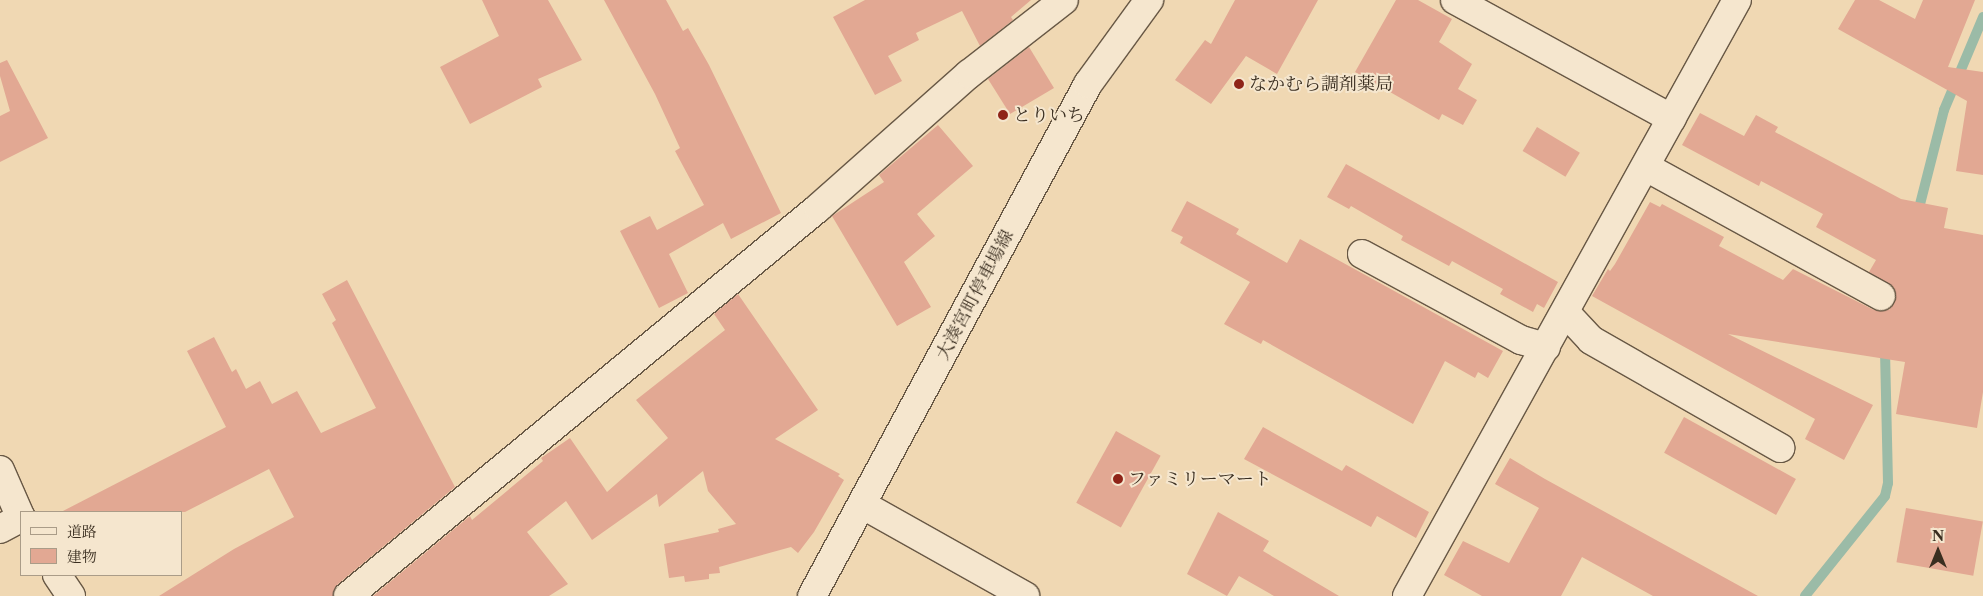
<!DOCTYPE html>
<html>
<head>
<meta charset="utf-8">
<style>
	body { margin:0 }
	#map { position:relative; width:1983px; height:596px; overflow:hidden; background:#f0d8b3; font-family:"Libre Caslon Text","Noto Serif JP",serif }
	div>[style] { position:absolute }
	.stream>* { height:10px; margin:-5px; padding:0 5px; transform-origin:5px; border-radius:5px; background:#9bbba7 }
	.building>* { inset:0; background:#e2a893; transform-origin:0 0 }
	.roads { filter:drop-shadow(1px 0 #685845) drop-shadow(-1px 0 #685845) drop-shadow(0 1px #685845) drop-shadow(0 -1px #685845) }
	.street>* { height:28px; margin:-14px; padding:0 14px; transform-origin:14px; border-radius:14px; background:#f5e6ce }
	.secondary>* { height:28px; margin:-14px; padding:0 14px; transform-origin:14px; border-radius:14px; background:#f5e6ce }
	.dots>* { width:14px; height:14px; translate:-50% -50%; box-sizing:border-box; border:2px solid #f5e6ce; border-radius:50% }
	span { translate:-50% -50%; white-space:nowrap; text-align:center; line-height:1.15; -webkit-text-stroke:4px #f5e6ce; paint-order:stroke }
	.poi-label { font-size:18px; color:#3a2e20 }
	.left { translate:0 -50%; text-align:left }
	.street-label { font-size:18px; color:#3a2e20 }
	.legend { position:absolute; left:20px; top:511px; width:162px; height:65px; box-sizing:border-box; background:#f5e6ce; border:1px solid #aa9c88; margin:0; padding:6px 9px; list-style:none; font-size:15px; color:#3a2e20 }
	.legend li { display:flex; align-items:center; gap:10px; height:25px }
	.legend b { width:25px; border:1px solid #aa9c88 }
	.north { position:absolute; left:1913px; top:526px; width:50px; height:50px; -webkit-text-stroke:4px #f5e6ce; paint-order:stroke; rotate:0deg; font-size:14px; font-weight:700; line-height:20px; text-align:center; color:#3a2e20 }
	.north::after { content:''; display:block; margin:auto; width:18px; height:22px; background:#3a2e20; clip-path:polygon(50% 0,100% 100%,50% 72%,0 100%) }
</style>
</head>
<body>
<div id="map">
	<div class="stream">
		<div style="left:1917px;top:216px;width:109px;rotate:-75.7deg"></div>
		<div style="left:1944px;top:110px;width:101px;rotate:-67.2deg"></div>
		<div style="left:1805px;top:596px;width:128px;rotate:-51.3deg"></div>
		<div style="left:1885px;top:496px;width:13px;rotate:-77deg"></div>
		<div style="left:1888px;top:483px;width:137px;rotate:-91.3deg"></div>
	</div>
	<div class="building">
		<div style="clip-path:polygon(482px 0,548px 0,582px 60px,538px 79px,542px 87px,470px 124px,440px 67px,499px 36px)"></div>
		<div style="clip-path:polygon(604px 0,666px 0,683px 31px,688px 28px,709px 65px,781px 213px,731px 239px,723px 223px,669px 254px,688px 293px,659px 308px,620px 231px,650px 216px,657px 230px,704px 205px,675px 151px,680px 148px,655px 94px)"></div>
		<div style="clip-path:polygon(865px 0,1031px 0,1011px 17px,1013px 20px,980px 46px,962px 11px,916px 33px,919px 40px,888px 56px,902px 81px,875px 95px,833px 17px)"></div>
		<div style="clip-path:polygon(1235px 0,1318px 0,1277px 74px,1246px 56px,1211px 104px,1175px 80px,1205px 40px,1211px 44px)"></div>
		<div style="clip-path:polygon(1396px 0,1418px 0,1452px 19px,1439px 42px,1472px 64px,1458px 89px,1477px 100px,1463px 125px,1442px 114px,1439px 120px,1355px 72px)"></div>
		<div style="clip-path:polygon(1855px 0,1879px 0,1915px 19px,1923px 0,1975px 0,1948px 67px,1983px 72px,1983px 175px,1956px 171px,1967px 101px,1838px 29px)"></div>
		<div style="clip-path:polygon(1029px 47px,1054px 88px,1010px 114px,988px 79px)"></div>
		<div style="clip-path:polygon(7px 60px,48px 138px,0 162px,0 116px,10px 111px,0 76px,0 63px)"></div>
		<div style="clip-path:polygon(1700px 113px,1744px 136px,1756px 115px,1778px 127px,1775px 132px,1901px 199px,1948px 208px,1944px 228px,1983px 235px,1983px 392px,1977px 428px,1896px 414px,1905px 362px,1728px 334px,1873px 405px,1844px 460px,1805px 439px,1815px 419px,1592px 296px,1608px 269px,1610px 271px,1615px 264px,1650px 202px,1660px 207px,1662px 204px,1724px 237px,1719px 246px,1783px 280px,1793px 269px,1874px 310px,1889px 310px,1894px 304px,1894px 288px,1869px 272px,1876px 260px,1816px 227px,1823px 214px,1761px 181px,1759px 186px,1682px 145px)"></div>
		<div style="clip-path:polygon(938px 125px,973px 166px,917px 214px,935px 236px,904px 262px,931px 307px,897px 326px,832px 216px,884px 182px,879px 175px)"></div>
		<div style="left:1537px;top:127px;width:50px;height:28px;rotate:31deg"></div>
		<div style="clip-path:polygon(1346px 164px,1558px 282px,1544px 308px,1537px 304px,1533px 312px,1500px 294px,1503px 289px,1452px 261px,1449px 266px,1401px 240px,1403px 236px,1351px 206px,1349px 209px,1327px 197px)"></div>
		<div style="clip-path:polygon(1187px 201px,1239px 229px,1236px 234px,1287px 263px,1300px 239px,1503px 351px,1488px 378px,1478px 372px,1475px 378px,1445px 361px,1413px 424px,1263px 340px,1261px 344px,1224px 324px,1250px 282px,1180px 243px,1183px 237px,1171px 231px)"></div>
		<div style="clip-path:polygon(347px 280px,455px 487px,338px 584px,333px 596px,159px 596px,234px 549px,294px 517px,269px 469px,185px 512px,61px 512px,226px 427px,187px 351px,214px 337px,232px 372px,236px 369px,246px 389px,260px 381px,272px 404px,297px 391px,321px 433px,376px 408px,332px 323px,336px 320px,322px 294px)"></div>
		<div style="clip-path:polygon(738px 294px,818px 410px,775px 439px,840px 474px,838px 476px,844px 480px,814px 532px,798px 553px,791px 547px,719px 567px,720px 573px,709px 574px,709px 579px,685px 582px,684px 576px,669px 578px,664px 544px,719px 532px,718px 529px,736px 524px,708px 491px,703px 471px,659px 507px,657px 494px,592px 540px,566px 501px,527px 532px,568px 584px,549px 596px,373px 596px,470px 516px,472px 520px,543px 461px,541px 458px,570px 438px,607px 492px,668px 438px,636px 400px,725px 330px,714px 314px)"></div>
		<div style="left:1684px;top:417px;width:128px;height:41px;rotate:29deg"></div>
		<div style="clip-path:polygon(1263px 427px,1342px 471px,1346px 465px,1429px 512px,1416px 538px,1377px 516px,1371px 527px,1244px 459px)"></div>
		<div style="left:1116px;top:431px;width:51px;height:82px;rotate:29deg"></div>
		<div style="clip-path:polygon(1510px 458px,1545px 479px,1758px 596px,1653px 596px,1582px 557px,1561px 596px,1482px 596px,1444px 575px,1463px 541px,1509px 563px,1539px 508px,1495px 484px)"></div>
		<div style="left:1906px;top:508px;width:78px;height:55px;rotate:10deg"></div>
		<div style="clip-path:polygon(1218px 512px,1269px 541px,1263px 551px,1339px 596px,1274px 596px,1239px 576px,1227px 596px,1187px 574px)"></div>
	</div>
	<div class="roads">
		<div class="street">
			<div style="left:1455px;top:0;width:247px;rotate:28.7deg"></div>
			<div style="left:1646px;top:167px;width:268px;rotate:28.8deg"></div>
			<div style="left:1362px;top:254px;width:181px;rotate:28.4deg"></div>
			<div style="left:1521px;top:340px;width:26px;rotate:16deg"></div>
			<div style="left:1565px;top:312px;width:38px;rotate:47deg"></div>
			<div style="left:1591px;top:340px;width:218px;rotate:29.7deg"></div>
			<div style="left:0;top:470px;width:52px;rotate:66.4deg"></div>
			<div style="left:863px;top:505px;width:186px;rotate:29.3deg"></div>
			<div style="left:0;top:529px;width:24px;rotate:-28deg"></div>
			<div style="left:57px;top:575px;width:25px;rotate:56deg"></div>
			<div style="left:348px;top:596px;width:609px;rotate:-39.54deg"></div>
			<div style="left:818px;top:208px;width:202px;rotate:-41.6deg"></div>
			<div style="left:969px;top:74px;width:120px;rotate:-37.9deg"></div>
			<div style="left:1407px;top:596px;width:681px;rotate:-61.03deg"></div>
		</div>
		<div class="secondary">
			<div style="left:812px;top:596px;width:582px;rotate:-61.67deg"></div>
			<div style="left:1088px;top:84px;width:104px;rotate:-54deg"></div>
		</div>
	</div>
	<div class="dots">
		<div style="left:1239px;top:84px;background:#8f2418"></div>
		<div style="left:1003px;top:115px;background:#8f2418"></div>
		<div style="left:1118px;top:479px;background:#8f2418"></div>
	</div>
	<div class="poi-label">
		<span class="left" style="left:1249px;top:84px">なかむら調剤薬局</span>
		<span class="left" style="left:1013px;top:115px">とりいち</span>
		<span class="left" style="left:1128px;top:479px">ファミリーマート</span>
	</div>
	<div class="street-label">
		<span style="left:975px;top:295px;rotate:-62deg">大湊宮町停車場線</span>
	</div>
	<ul class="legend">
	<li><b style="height:6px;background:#f5e6ce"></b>道路</li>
	<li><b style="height:14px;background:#e2a893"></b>建物</li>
	</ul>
	<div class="north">N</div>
</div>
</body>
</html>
